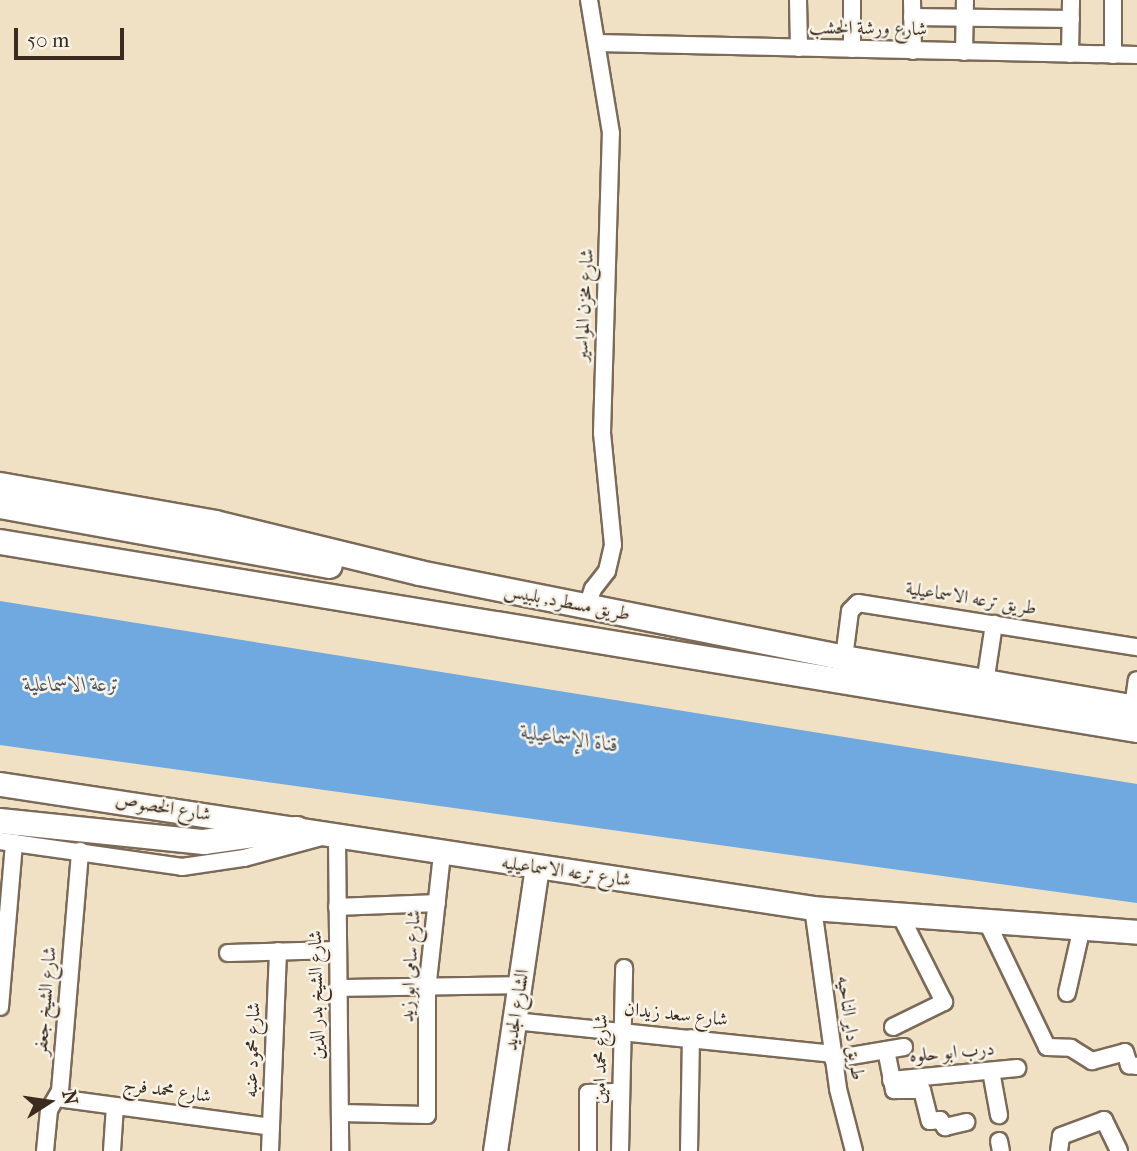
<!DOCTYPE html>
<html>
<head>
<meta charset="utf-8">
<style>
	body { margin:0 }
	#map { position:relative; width:1137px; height:1151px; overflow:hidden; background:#f1e1c4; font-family:"IM FELL French Canon",Amiri,serif }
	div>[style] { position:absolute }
	.water>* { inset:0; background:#6fa9df }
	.roads { filter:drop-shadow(2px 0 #7b6a58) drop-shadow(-2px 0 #7b6a58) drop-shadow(0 2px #7b6a58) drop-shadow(0 -2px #7b6a58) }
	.street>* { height:16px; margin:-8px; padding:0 8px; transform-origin:8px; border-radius:8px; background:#fff }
	.secondary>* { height:23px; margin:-11.5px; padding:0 11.5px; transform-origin:11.5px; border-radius:11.5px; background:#fff }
	.primary>* { height:24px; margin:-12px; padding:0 12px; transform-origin:12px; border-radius:12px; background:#fff }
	span { translate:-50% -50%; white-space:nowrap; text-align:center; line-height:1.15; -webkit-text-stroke:5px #f7f3e8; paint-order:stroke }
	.street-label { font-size:19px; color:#3b2a1e }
	.water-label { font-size:21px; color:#4d5662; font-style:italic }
	.north { position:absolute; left:14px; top:1067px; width:70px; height:70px; -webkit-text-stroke:5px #f7f3e8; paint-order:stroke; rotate:78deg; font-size:19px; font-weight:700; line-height:28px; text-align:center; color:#3b2a1e }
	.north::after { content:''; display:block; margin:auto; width:24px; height:32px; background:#3b2a1e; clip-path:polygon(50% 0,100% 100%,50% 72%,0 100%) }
	.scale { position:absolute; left:14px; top:28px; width:110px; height:32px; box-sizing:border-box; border:4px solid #3b2a1e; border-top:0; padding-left:9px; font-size:21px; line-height:24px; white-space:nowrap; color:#3b2a1e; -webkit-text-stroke:5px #f7f3e8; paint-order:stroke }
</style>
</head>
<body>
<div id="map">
	<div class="water">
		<div style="clip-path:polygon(0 601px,1137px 784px,1137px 903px,0 745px)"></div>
	</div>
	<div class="roads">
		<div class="street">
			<div style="left:798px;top:0;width:48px;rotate:88.8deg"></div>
			<div style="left:852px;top:0;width:49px;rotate:90deg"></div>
			<div style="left:912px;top:0;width:51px;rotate:88.9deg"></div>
			<div style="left:912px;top:17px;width:159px;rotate:0.7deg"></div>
			<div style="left:597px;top:43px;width:540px;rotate:1.27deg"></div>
			<div style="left:964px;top:52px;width:52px;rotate:-88.9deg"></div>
			<div style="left:1070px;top:54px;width:54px;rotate:-88.9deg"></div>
			<div style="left:1113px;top:55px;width:55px;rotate:-90deg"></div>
			<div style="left:587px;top:607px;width:19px;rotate:-72deg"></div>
			<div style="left:593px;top:589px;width:23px;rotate:-52deg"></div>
			<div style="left:607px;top:571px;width:27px;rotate:-77deg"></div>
			<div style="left:613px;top:545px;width:113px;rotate:-95.6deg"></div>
			<div style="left:602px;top:433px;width:300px;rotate:-88.3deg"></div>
			<div style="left:611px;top:133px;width:135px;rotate:-99.4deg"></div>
			<div style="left:844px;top:658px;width:47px;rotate:-82.7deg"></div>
			<div style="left:850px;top:611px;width:11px;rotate:-45deg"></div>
			<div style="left:858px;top:603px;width:282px;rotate:9deg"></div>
			<div style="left:985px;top:683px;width:60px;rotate:-81.3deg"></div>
			<div style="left:1133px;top:707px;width:27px;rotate:-82deg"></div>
			<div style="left:337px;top:839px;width:312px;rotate:89.4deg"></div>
			<div style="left:0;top:841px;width:184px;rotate:8.1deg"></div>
			<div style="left:182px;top:867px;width:63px;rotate:-8.3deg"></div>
			<div style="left:244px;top:858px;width:84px;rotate:-15.2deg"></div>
			<div style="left:337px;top:907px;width:100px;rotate:-2.3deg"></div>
			<div style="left:813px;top:908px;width:183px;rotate:82.1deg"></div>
			<div style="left:838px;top:1089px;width:64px;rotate:75.5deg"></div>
			<div style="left:985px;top:918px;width:143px;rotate:64.3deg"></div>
			<div style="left:1047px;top:1047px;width:24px;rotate:2deg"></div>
			<div style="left:1071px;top:1048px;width:25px;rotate:32deg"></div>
			<div style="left:1092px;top:1061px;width:34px;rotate:-15deg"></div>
			<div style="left:1125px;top:1052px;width:14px;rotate:73deg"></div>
			<div style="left:1129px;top:1065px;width:8px;rotate:7deg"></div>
			<div style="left:228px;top:953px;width:110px;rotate:-1.6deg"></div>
			<div style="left:338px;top:988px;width:183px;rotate:-0.9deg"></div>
			<div style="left:1067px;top:993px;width:68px;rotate:-77.2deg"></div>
			<div style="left:0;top:1007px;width:165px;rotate:-85.1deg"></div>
			<div style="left:515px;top:1021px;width:320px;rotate:5.9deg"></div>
			<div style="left:893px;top:1027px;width:57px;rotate:-26.1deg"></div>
			<div style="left:944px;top:1002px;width:97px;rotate:-116.8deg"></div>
			<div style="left:886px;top:1050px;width:41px;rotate:78.7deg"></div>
			<div style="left:894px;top:1090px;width:28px"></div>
			<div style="left:922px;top:1090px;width:32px;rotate:76deg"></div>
			<div style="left:930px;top:1121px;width:10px;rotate:-6deg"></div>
			<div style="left:940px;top:1120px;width:9px;rotate:54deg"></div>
			<div style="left:945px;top:1127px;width:22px;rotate:-13deg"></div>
			<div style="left:833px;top:1059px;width:72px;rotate:-9.6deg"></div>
			<div style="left:991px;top:1071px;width:45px;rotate:79.7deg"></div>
			<div style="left:891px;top:1080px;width:127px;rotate:-5.4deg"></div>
			<div style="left:57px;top:1098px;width:216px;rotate:7.7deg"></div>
			<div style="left:340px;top:1113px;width:87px;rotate:1.3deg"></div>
			<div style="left:427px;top:1115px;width:125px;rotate:-90deg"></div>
			<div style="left:427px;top:990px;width:137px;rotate:-83.7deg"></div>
			<div style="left:999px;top:1141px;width:10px;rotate:79deg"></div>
			<div style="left:45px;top:1151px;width:41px;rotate:-84.4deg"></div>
			<div style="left:49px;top:1110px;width:22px;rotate:-60deg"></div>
			<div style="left:60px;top:1091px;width:241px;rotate:-85.2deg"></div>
			<div style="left:112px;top:1151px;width:45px;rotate:-86.2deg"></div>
			<div style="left:270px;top:1151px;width:200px;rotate:-87.7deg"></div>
			<div style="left:588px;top:1151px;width:58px;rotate:-90deg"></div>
			<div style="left:588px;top:1093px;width:33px;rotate:-2deg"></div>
			<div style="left:620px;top:1151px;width:183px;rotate:-88.7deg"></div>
			<div style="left:689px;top:1151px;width:113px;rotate:-89deg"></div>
			<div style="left:1059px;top:1151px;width:15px;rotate:-82deg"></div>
			<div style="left:1061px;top:1136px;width:46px;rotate:-20.4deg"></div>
			<div style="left:1104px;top:1120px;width:34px;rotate:64deg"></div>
		</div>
		<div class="secondary">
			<div style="left:0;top:784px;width:822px;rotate:8.67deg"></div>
			<div style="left:813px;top:908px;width:325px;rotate:4.2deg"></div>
			<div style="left:495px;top:1151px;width:286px;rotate:-81.6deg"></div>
		</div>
		<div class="primary">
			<div style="left:0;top:485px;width:218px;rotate:10deg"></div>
			<div style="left:215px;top:523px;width:211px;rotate:13.7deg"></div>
			<div style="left:420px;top:573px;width:432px;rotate:11.3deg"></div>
			<div style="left:844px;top:658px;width:297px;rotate:9.7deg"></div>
			<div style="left:0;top:506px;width:335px;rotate:10.3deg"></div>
			<div style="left:0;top:542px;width:1152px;rotate:9.39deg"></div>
			<div style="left:0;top:821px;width:205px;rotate:5.9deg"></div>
			<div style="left:204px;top:842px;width:94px;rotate:-8deg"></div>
		</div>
	</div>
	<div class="street-label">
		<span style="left:868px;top:29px;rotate:1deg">شارع ورشة الخشب</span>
		<span style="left:585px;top:305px;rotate:-87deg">شارع مخزن المواسير</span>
		<span style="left:971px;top:599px;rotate:9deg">طريق ترعه الاسماعيلية</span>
		<span style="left:567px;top:603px;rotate:11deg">طريق مسطرد, بلبيس</span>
		<span style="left:163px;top:808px;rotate:9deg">شارع الخصوص</span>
		<span style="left:566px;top:872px;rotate:8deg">شارع ترعه الاسماعيليه</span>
		<span style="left:411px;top:966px;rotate:-86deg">شارع سامى ابو زيد</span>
		<span style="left:317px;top:995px;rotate:-91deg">شارع الشيخ بدر الدين</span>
		<span style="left:46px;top:1001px;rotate:-85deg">شارع الشيخ جعفر</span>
		<span style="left:517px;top:1010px;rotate:-81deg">الشارع الجديد</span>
		<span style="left:676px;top:1015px;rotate:6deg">شارع سعد زيدان</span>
		<span style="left:850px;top:1028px;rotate:82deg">طريق داير الناحيه</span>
		<span style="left:253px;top:1050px;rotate:-88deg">شارع محمود عنبه</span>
		<span style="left:952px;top:1053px;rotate:-5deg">درب ابو حلوه</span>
		<span style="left:601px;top:1059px;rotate:-89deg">شارع محمد امين</span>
		<span style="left:167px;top:1091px;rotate:8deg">شارع محمد فرج</span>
	</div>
	<div class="water-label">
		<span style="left:72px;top:684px">ترعة الاسماعلية</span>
		<span style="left:570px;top:738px;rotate:8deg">قناة الإسماعيلية</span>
	</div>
	<div class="north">N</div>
	<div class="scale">50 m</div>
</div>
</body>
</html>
